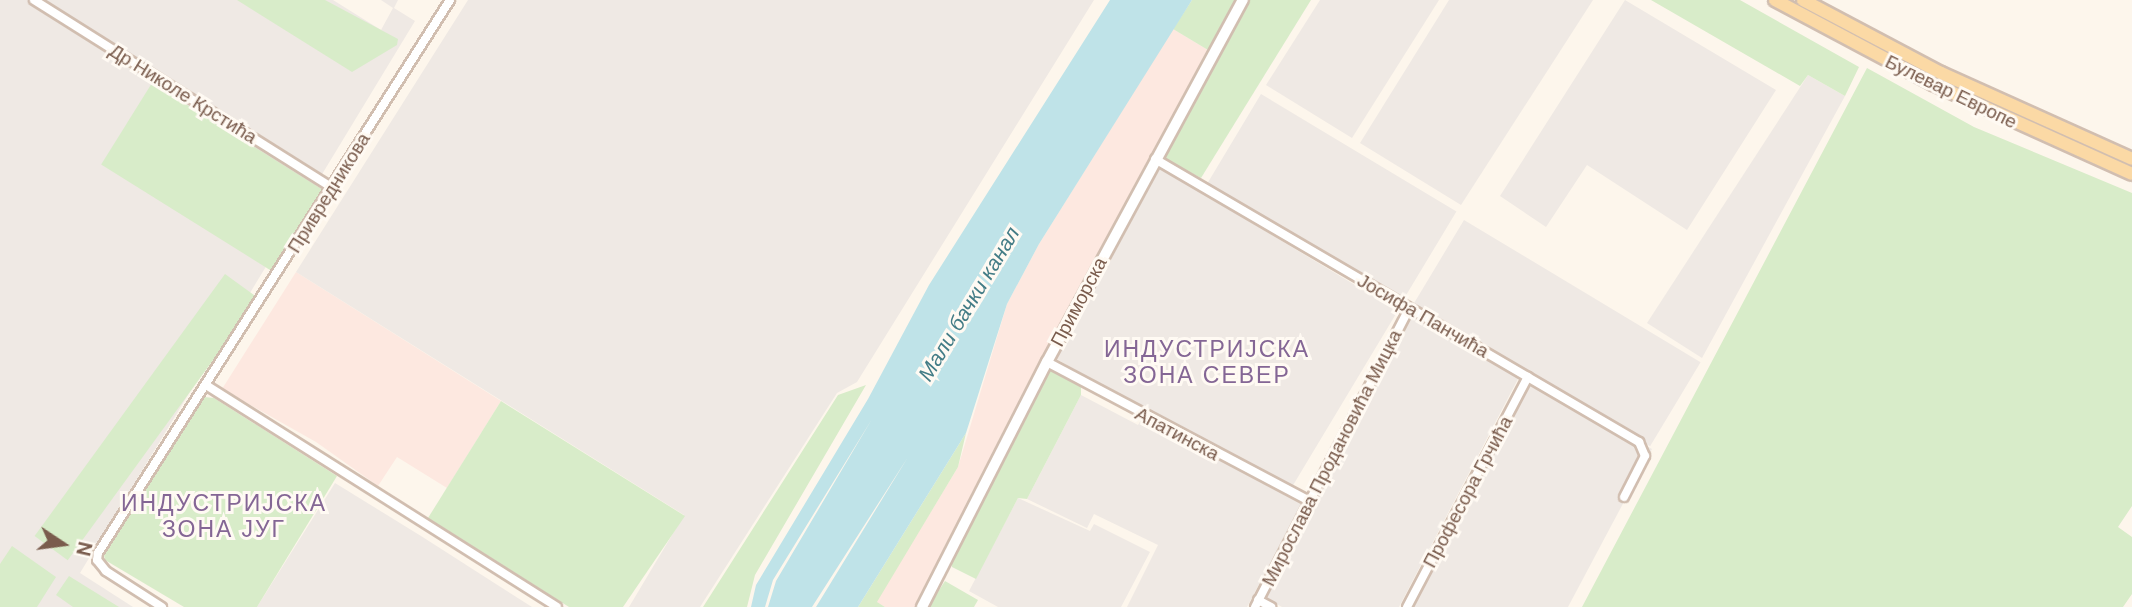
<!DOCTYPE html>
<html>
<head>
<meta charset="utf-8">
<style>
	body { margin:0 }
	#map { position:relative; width:2132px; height:607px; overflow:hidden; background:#fdf6ec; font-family:"DM Sans",sans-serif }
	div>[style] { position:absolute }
	.commercial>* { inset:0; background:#fde8e0 }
	.industrial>* { inset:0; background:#efe9e4; transform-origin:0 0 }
	.green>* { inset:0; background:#d8ecc9; transform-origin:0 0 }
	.water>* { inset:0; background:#bfe3e8 }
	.roads { filter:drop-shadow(2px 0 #d1beb0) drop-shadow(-2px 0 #d1beb0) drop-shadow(0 2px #d1beb0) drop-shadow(0 -2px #d1beb0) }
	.minor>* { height:8px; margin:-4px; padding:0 4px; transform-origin:4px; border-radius:4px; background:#fff }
	.tertiary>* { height:10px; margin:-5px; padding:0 5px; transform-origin:5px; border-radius:5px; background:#fff }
	.primary>* { height:12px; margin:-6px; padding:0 6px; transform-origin:6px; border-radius:6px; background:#fbd9a5 }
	span { translate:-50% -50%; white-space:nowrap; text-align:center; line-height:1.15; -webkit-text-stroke:6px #fffaf3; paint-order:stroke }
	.street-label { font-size:19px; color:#7a5c4d }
	.water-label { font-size:21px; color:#437c86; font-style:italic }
	.quarter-label { font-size:23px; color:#846695; letter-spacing:2px }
	.north { position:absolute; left:28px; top:509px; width:70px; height:70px; -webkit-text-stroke:5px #fffaf3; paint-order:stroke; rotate:103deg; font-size:19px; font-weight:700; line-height:28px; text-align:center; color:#7a5c4d }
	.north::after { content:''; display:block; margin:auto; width:24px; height:32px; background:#7a5c4d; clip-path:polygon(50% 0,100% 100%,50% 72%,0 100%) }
</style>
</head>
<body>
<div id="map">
	<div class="commercial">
		<div style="clip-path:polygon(1173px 29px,1208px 50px,916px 607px,885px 607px,876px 602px,958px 467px,1007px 304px,1039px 244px)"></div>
		<div style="clip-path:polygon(296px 272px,501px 401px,447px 488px,397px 457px,378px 486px,316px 442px,222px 389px)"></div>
	</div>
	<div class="industrial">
		<div style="clip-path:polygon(0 0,333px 0,381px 30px,393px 8px,381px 0,398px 0,394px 8px,415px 21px,80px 573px,133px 607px,0 607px)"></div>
		<div style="clip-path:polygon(468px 0,1094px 0,857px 382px,837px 393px,700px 607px,629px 607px,684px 515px,296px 272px)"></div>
		<div style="clip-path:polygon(1320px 0,1439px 0,1352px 138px,1266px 85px)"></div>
		<div style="clip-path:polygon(1449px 0,1593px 0,1461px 205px,1360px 143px)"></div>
		<div style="clip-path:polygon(1625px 0,1776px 90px,1687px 230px,1587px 165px,1546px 227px,1500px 196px)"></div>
		<div style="clip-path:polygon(1808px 75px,1845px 96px,1702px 358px,1647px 323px)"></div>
		<div style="left:1261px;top:94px;width:228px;height:104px;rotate:31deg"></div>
		<div style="left:1157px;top:166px;width:281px;height:217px;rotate:31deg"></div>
		<div style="left:1464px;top:220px;width:276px;height:98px;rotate:31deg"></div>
		<div style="clip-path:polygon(1411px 316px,1519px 377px,1399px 607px,1282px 607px,1264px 597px)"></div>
		<div style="clip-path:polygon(1529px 384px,1652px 449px,1568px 607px,1412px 607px)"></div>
		<div style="clip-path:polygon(1081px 395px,1138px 425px,1141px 420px,1302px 503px,1247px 607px,1127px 607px,1158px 545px,1094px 514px,1087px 528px,1027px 499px)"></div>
		<div style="clip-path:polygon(335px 483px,421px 536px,532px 607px,257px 607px)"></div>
		<div style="clip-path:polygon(1018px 498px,1090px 531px,1094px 524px,1150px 552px,1121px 607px,998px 607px,969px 591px)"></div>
	</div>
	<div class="green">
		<div style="clip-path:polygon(237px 0,325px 0,398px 39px,397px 45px,352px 72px)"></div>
		<div style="clip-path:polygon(1192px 0,1235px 0,1208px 50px,1173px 29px)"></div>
		<div style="clip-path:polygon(1249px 0,1311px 0,1201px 178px,1161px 157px)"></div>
		<div style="clip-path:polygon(1651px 0,1740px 0,1859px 67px,1845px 96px,1808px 75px,1800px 86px)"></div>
		<div style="clip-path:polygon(1867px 68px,1974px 127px,2132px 193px,2132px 506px,2118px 527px,2132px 537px,2132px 594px,2123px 607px,1582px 607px)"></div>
		<div style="left:152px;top:83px;width:201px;height:96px;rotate:32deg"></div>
		<div style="left:225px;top:274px;width:41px;height:324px;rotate:36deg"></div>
		<div style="clip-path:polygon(1049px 370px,1081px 387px,1081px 395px,1027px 499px,1018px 498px,976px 579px,952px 567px,951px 560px)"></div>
		<div style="clip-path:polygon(866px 385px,755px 575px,747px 607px,703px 607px,838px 395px)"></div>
		<div style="clip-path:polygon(204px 397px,214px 398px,337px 476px,257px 607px,184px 607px,105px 560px,104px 555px)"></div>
		<div style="clip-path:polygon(501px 401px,685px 516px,623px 607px,569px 607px,428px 518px)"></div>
		<div style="clip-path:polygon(966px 433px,958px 467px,877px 602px,885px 607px,858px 607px)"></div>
		<div style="clip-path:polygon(12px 546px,56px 577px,37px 607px,0 607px,0 564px)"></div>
		<div style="clip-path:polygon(69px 576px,119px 607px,73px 607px,56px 595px)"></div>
		<div style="clip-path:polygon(945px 581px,978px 600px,974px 607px,928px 607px)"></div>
	</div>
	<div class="water">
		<div style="clip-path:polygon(1110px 0,1192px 0,1039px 244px,1007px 304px,966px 433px,858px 607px,816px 607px,908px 457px,812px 607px,768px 607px,776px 581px,872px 419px,773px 580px,765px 607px,751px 607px,756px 585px,868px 399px,929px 285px)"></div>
	</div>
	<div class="roads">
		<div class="minor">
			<div style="left:34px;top:0;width:352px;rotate:32.2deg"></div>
			<div style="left:1155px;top:159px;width:561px;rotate:30.32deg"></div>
			<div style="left:1639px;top:442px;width:15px;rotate:67deg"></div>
			<div style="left:1645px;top:456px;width:46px;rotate:117.1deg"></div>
			<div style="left:1047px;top:362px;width:297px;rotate:27.9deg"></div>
			<div style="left:206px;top:385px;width:415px;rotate:32.3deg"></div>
			<div style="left:1258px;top:600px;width:15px;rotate:28deg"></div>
			<div style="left:162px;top:607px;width:67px;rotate:-147.3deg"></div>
			<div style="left:106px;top:571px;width:14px;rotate:-129deg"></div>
			<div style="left:97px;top:560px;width:7px;rotate:-82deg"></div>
			<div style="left:98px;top:553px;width:656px;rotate:-57.52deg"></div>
			<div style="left:1255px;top:607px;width:335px;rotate:-62.7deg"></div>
			<div style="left:1407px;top:607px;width:260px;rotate:-62.3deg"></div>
		</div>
		<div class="tertiary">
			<div style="left:922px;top:607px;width:275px;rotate:-63deg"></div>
			<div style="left:1047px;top:362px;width:412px;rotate:-61.6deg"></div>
		</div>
		<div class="primary">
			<div style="left:1775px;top:0;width:179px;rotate:28deg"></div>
			<div style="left:1933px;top:84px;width:218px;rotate:24.3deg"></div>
			<div style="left:1803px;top:0;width:156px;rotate:27.9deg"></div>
			<div style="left:1941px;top:73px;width:209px;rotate:24.2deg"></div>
		</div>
	</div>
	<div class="street-label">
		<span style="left:1951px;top:92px;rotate:26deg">Булевар Европе</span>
		<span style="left:183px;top:94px;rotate:32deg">Др Николе Крстића</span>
		<span style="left:329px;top:193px;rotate:-58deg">Привредникова</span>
		<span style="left:1079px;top:302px;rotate:-62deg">Приморска</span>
		<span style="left:1423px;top:316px;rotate:30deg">Јосифа Панчића</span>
		<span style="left:1177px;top:434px;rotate:28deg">Апатинска</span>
		<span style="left:1332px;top:458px;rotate:-63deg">Мирослава Продановића Мицка</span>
		<span style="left:1468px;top:492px;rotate:-62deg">Професора Грчића</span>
	</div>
	<div class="water-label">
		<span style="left:969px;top:304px;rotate:-59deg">Мали бачки канал</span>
	</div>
	<div class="quarter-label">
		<span style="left:1207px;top:362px">ИНДУСТРИЈСКА<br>ЗОНА СЕВЕР</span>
		<span style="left:224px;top:516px">ИНДУСТРИЈСКА<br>ЗОНА ЈУГ</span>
	</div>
	<div class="north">N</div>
</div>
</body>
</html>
